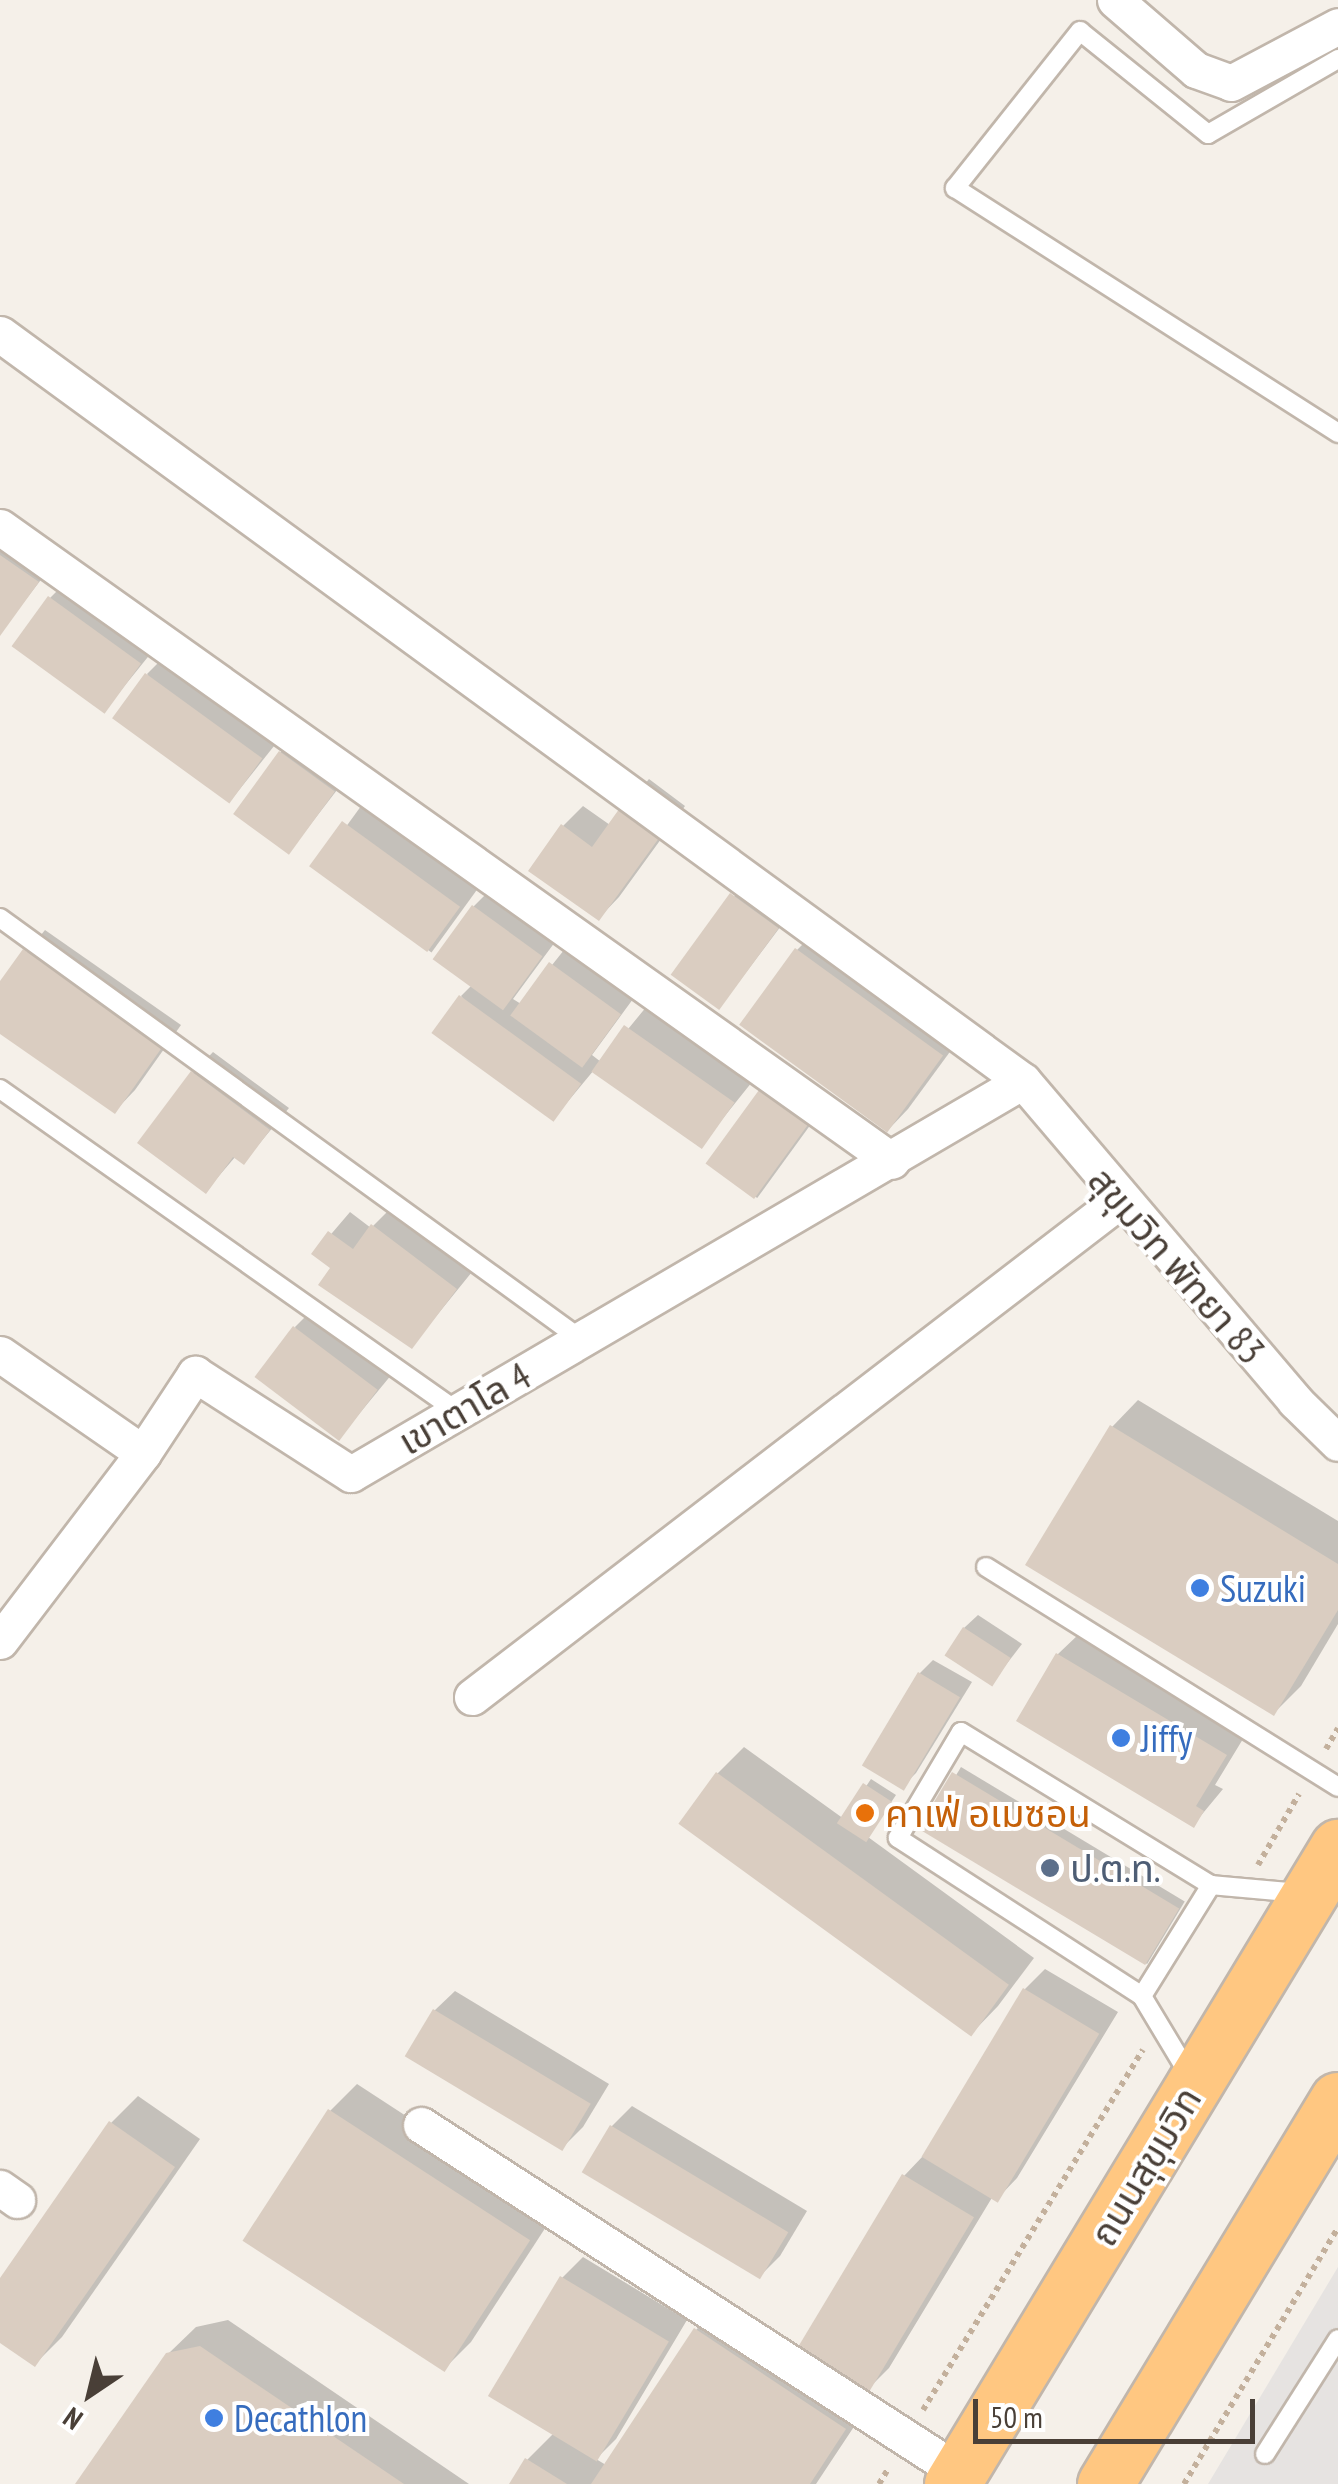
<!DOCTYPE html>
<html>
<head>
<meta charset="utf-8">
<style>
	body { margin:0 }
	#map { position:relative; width:1338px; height:2484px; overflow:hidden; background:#f5f0e9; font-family:"PT Sans Narrow","Noto Sans Thai",sans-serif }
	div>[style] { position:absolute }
	.parking>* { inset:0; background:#e6e3e1 }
	.shadow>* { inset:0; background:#0003; transform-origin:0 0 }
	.building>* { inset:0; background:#dacdc1; transform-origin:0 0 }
	.path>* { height:6px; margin-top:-3px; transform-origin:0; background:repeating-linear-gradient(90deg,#c3b09c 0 5px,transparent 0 10px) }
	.roads { filter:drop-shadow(2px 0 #c1b6ab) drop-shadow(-2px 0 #c1b6ab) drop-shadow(0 2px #c1b6ab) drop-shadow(0 -2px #c1b6ab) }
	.service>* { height:18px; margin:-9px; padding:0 9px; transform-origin:9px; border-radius:9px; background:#fff }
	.minor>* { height:35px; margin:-17.5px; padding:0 17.5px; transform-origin:17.5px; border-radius:17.5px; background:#fff }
	.trunk>* { height:55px; margin:-27.5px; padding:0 27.5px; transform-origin:27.5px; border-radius:27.5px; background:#ffc781 }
	.dots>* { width:28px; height:28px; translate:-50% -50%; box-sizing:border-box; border:5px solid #fff; border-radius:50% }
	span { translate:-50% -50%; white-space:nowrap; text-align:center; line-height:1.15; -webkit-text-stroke:8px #fff; paint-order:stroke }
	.street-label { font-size:38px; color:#493f37 }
	.shop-label { font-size:38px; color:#366cbe }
	.left { translate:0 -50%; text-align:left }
	.food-label { font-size:38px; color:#c56008 }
	.service-label { font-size:38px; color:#4e5e75 }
	.north { position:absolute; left:40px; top:2344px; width:100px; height:100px; -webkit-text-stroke:8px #fff; paint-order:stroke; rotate:215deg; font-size:28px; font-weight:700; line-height:40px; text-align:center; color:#493f37 }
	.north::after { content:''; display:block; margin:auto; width:35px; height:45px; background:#493f37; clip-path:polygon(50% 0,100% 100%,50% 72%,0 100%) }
	.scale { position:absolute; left:973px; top:2399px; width:282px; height:45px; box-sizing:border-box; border:5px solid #493f37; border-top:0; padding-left:12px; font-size:30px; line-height:35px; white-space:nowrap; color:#493f37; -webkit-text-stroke:8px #fff; paint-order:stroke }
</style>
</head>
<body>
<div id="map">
	<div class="parking">
		<div style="clip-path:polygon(1338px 2267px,1338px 2484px,1208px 2484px)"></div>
	</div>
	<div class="shadow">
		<div style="clip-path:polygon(0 532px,50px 568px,0 633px)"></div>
		<div style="clip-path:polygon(70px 578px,160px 642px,105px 710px,50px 598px)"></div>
		<div style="clip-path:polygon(167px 654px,282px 736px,231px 800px,147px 674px)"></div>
		<div style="clip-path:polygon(294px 739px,347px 777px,290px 851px,280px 753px)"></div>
		<div style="clip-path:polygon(649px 779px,685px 806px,619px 897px,599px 918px,563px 826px,583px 806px,610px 825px)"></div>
		<div style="left:364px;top:802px;width:143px;height:82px;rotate:36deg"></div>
		<div style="left:746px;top:881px;width:55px;height:117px;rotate:37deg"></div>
		<div style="clip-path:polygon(487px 893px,555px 942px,513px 999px,521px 1004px,564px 950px,633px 999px,592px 1055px,601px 1062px,647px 1006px,752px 1082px,700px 1147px,594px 1070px,555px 1117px,461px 996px,473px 984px,474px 906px)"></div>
		<div style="clip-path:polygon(818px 929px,963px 1034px,908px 1109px,888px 1130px,797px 950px)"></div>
		<div style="clip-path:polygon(45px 930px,181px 1025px,135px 1090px,115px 1111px,0 1031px,0 986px)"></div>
		<div style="clip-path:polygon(213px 1052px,289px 1108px,244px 1162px,236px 1156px,206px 1191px,193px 1073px)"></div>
		<div style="left:774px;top:1078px;width:57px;height:107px;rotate:36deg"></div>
		<div style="clip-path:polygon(393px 1206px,476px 1267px,412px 1346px,315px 1253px,350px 1212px,371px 1228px)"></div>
		<div style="clip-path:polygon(315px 1307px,397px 1368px,340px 1437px,295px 1327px)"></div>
		<div style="clip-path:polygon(1138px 1400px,1338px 1521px,1338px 1624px,1301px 1686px,1274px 1713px,1112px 1427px)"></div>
		<div style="clip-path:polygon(978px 1615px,1022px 1644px,991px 1684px,964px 1628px)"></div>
		<div style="clip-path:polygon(1079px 1634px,1246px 1734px,1215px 1785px,1223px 1789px,1194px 1824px,1019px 1720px,1058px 1654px)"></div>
		<div style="clip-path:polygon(933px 1660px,972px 1682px,916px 1773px,902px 1787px,920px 1673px)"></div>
		<div style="clip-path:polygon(744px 1747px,844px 1819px,871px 1779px,896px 1795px,868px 1837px,1034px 1958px,998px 2006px,972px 2033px,717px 1774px)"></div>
		<div style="left:961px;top:1767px;width:261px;height:73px;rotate:31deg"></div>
		<div style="clip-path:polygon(1045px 1969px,1118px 2012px,1017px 2178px,997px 2199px,993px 2196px,889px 2368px,869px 2388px,904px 2176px,923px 2156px,1025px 1989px)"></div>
		<div style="clip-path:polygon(455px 1991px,609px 2084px,583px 2127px,562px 2148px,434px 2011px)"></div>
		<div style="clip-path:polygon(357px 2084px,555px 2213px,471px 2342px,444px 2369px,330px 2111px)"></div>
		<div style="clip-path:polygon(138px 2096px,200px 2139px,62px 2337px,35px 2364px,0 2340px,0 2283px,111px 2123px)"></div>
		<div style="clip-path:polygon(632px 2106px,807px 2211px,780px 2256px,759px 2277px,585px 2171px,612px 2126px)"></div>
		<div style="clip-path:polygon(583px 2257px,687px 2320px,616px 2439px,596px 2459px,606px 2465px,696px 2330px,722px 2303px,871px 2401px,816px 2484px,512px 2484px,527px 2460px,554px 2433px,562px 2278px)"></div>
		<div style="clip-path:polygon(228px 2320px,469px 2484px,78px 2484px,168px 2354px,196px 2327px)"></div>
	</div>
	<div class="building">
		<div style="clip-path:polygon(0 555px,39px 582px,0 636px)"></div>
		<div style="left:48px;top:596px;width:115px;height:62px;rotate:36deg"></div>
		<div style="left:145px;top:673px;width:145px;height:56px;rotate:36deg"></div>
		<div style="left:279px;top:751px;width:69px;height:78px;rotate:36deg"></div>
		<div style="clip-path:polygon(627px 798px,667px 827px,599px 921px,528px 871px,561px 824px,592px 847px)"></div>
		<div style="left:342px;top:821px;width:146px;height:56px;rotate:36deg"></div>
		<div style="left:730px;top:893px;width:60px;height:101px;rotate:36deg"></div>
		<div style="left:472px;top:905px;width:87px;height:67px;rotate:36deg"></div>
		<div style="left:795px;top:948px;width:183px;height:95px;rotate:36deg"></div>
		<div style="clip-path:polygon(23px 949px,163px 1046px,115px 1114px,0 1034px,0 981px)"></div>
		<div style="left:549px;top:962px;width:89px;height:66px;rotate:36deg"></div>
		<div style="left:459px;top:995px;width:151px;height:47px;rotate:36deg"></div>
		<div style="left:624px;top:1025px;width:135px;height:57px;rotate:35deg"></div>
		<div style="clip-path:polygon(191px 1071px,270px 1130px,244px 1165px,233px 1157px,206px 1194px,137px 1143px)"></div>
		<div style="left:759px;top:1090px;width:60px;height:91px;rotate:36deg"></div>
		<div style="clip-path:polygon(371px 1224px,457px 1289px,412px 1349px,318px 1285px,330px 1268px,311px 1254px,328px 1231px,353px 1249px)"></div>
		<div style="left:293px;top:1326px;width:106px;height:64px;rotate:37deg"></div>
		<div style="clip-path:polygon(1110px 1425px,1338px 1564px,1338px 1610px,1274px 1716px,1025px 1565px)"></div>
		<div style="left:963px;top:1627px;width:57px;height:34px;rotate:33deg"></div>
		<div style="clip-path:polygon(1056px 1653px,1227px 1755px,1196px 1806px,1204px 1811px,1194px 1828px,1016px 1721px)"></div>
		<div style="left:918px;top:1672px;width:49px;height:109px;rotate:31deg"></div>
		<div style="left:716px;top:1772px;width:362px;height:64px;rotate:36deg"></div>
		<div style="left:952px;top:1772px;width:265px;height:66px;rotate:31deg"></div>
		<div style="left:863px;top:1783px;width:35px;height:48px;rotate:33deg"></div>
		<div style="left:1023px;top:1988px;width:89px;height:197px;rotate:31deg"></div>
		<div style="left:433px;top:2009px;width:184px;height:55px;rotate:31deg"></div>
		<div style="left:328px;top:2109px;width:241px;height:157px;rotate:33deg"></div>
		<div style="clip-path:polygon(109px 2121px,175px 2167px,35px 2367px,0 2343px,0 2278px)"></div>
		<div style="left:610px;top:2125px;width:208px;height:55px;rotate:31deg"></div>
		<div style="left:902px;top:2174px;width:84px;height:203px;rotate:31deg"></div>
		<div style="left:560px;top:2276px;width:127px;height:140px;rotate:31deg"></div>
		<div style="clip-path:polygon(694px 2328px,846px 2429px,810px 2484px,591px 2484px)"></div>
		<div style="clip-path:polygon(200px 2346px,404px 2484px,75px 2484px,166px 2353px)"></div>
		<div style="clip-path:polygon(525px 2458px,567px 2484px,509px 2484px)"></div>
	</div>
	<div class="path">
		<div style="left:1326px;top:1749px;width:24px;rotate:-60deg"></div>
		<div style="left:1258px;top:1865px;width:82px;rotate:-60deg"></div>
		<div style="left:923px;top:2410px;width:422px;rotate:-58.6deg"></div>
		<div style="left:879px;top:2484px;width:17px;rotate:-59deg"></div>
		<div style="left:1184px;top:2484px;width:299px;rotate:-59deg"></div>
	</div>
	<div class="roads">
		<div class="service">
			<div style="left:1338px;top:59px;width:150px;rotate:150deg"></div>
			<div style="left:1208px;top:134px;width:164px;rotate:-141.2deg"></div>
			<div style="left:1080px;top:31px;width:201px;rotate:128.5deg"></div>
			<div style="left:955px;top:188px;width:455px;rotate:32.6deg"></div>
			<div style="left:0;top:918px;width:719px;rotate:35.95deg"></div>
			<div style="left:0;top:1089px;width:560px;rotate:35.19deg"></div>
			<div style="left:986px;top:1567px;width:415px;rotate:32deg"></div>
			<div style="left:1142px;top:1996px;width:131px;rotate:-58.1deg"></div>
			<div style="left:1190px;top:2076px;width:93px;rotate:-121deg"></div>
			<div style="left:1142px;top:1996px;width:291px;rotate:-147.1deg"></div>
			<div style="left:898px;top:1838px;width:123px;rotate:-59.3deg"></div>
			<div style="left:961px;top:1732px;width:293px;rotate:31.5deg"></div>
			<div style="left:1211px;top:1885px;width:88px;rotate:5.2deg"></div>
			<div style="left:1265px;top:2454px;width:136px;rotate:-57.6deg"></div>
		</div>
		<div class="minor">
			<div style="left:1115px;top:0;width:107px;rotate:40.8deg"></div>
			<div style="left:1196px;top:70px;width:37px;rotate:20deg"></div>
			<div style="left:1231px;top:83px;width:121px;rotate:-28deg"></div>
			<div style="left:0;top:334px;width:1267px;rotate:36.14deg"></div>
			<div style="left:1023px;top:1081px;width:420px;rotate:49.6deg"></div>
			<div style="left:1295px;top:1401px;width:60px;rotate:44.3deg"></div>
			<div style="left:0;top:527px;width:1094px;rotate:35.4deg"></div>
			<div style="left:0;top:1354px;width:174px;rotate:34.7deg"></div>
			<div style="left:0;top:1641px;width:236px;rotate:-52.7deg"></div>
			<div style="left:143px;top:1453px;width:95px;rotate:-56.6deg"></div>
			<div style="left:195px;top:1374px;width:185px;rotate:32.7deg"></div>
			<div style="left:351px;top:1474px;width:778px;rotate:-30.32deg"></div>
			<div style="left:472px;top:1697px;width:817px;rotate:-37.49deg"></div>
			<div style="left:421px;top:2125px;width:640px;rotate:32.82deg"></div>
			<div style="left:0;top:2188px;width:21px;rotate:35deg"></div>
		</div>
		<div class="trunk">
			<div style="left:952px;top:2484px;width:745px;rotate:-58.79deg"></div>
			<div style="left:1105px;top:2484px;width:449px;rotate:-58.8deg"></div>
		</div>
	</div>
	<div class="dots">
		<div style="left:1200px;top:1588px;background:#3f7fe0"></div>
		<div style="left:1121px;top:1738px;background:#3f7fe0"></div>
		<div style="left:865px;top:1813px;background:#e8710a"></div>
		<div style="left:1050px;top:1868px;background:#5c6f8a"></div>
		<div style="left:214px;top:2418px;background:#3f7fe0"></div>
	</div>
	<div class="street-label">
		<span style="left:1177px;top:1265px;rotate:49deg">สุขุมวิท พัทยา 83</span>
		<span style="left:464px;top:1408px;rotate:-30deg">เขาตาโล 4</span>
		<span style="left:1145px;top:2166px;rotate:-59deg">ถนนสุขุมวิท</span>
	</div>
	<div class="shop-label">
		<span class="left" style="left:1220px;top:1588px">Suzuki</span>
		<span class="left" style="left:1141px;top:1738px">Jiffy</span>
		<span class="left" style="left:234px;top:2418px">Decathlon</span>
	</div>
	<div class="food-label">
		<span class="left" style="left:885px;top:1813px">คาเฟ่ อเมซอน</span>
	</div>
	<div class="service-label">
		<span class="left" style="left:1070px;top:1868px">ป.ต.ท.</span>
	</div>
	<div class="north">N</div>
	<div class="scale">50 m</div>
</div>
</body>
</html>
